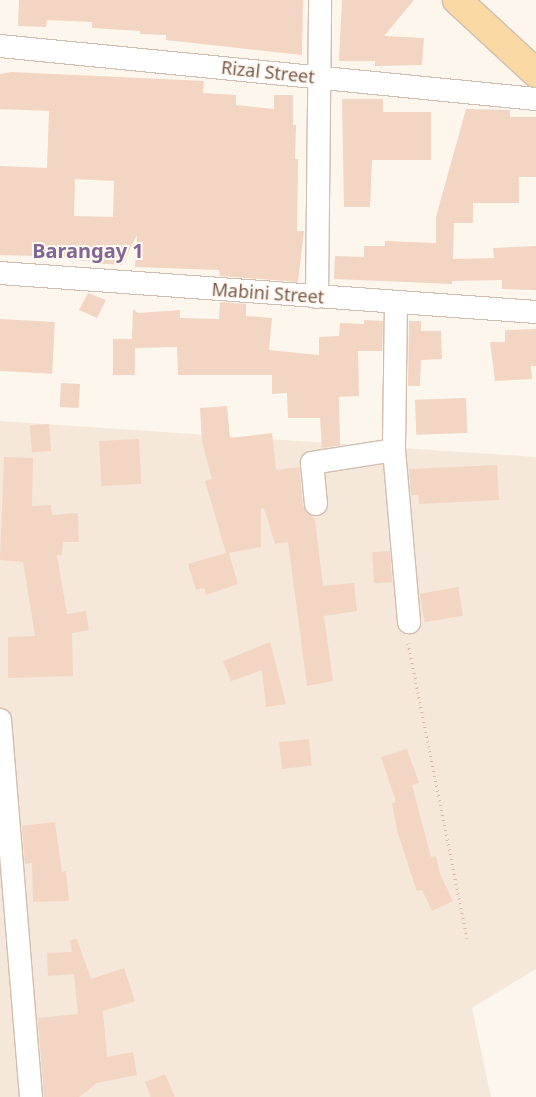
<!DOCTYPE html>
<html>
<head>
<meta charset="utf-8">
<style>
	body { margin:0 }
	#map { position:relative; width:536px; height:1097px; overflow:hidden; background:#fdf6ec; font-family:"Noto Sans",sans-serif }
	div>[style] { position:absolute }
	.residential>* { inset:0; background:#f5e8da }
	.building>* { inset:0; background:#f3d5c3; transform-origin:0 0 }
	.path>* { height:3px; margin-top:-1.5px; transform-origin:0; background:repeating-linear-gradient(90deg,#d9b8a5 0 1px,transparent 0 5px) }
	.roads { filter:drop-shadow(1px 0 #d1beb0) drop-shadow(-1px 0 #d1beb0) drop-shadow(0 1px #d1beb0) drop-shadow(0 -1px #d1beb0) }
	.street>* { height:22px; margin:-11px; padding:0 11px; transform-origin:11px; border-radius:11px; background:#fff }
	.primary>* { height:28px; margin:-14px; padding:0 14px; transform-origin:14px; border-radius:14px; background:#fbd9a5 }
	span { translate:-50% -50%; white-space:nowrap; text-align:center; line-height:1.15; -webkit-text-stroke:4px #fffaf3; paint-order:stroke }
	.street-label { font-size:18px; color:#7a5c4d }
	.quarter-label { font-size:20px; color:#846695; font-weight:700 }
</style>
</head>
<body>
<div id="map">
	<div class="residential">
		<div style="clip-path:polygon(0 421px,536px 457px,536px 969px,472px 1008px,491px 1097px,0 1097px)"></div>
	</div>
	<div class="building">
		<div style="clip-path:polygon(19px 0,303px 0,302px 55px,166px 40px,166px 35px,140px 34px,140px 31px,92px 28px,92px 22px,47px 20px,46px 27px,18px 26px)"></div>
		<div style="clip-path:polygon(342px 0,414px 0,384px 36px,424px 38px,422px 65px,375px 66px,375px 61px,339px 61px)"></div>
		<div style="clip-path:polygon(evenodd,11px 72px,204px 81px,203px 93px,236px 95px,236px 105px,274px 109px,274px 95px,293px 95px,293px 125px,296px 125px,295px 159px,298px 159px,297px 231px,304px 231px,298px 282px,220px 276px,219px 270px,135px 267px,137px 235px,122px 265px,91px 263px,91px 261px,74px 260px,74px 257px,0 255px,0 166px,47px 168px,49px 111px,0 109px,0 74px,11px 72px,75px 179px,114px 181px,113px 217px,74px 216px,75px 179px)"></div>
		<div style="clip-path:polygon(342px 99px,383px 99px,383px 112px,431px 112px,431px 160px,372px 160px,370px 207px,344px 207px)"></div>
		<div style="clip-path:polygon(466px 109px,510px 110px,510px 117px,536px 117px,536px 177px,519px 177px,519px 203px,473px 203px,473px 223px,454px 223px,453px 259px,494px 258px,493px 248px,536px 246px,536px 290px,502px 289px,502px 280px,452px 281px,452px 284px,334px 279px,335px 256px,364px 257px,364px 246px,385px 246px,385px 241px,436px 243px,436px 217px)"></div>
		<div style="clip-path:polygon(88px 293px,106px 300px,97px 318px,79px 310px)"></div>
		<div style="clip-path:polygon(220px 302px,246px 304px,246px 316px,272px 318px,269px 350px,319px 355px,319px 337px,339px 336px,340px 323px,364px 324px,364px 320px,383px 321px,382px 351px,358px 351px,359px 396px,339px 397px,340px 445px,322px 448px,320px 418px,288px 418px,287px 393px,272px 394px,272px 375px,178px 375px,177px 347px,135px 348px,135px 375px,113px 375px,113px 339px,132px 339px,133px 309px,138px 313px,180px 310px,180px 318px,219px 319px)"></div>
		<div style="left:0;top:319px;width:55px;height:52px;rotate:3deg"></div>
		<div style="clip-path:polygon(409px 321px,421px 321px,421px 331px,441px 331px,442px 359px,421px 360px,420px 386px,408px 386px)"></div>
		<div style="clip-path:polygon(536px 329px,536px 366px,531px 366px,532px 379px,495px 381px,490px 342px,505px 342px,505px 330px)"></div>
		<div style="left:61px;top:383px;width:19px;height:24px;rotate:3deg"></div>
		<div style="left:466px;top:398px;width:35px;height:51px;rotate:88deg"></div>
		<div style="clip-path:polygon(227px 406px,230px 438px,272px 433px,276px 470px,299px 467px,303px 506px,315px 520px,323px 586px,354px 583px,357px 611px,324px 616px,333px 681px,307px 686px,288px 542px,275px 544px,264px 508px,261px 509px,261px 547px,229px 553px,238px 584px,206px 595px,204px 588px,196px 590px,188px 564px,226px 553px,205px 481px,212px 479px,202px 442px,200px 408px)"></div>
		<div style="left:49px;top:424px;width:27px;height:19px;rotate:86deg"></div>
		<div style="left:139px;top:439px;width:45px;height:40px;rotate:87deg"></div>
		<div style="clip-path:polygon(4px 457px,33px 458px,32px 506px,51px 505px,52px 515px,78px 513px,79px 542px,63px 542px,62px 555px,57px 555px,67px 614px,86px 611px,89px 630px,72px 633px,73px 676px,8px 678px,8px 637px,35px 636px,23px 562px,0 560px)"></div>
		<div style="clip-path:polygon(497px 465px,499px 500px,419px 504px,418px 495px,411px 495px,409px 469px)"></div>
		<div style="left:390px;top:551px;width:31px;height:18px;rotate:86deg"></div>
		<div style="left:458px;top:587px;width:29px;height:39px;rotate:80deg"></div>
		<div style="clip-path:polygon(270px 642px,286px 704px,266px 707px,262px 670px,231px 681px,223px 661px)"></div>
		<div style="left:309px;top:739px;width:27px;height:30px;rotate:84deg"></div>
		<div style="clip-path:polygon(407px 749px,419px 783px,412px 785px,431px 857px,436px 856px,440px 874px,453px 901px,432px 911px,422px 890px,417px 891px,411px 874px,397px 830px,392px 803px,396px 802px,381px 757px)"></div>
		<div style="clip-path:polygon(55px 822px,62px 872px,66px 871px,69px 901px,33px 902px,32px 863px,25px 864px,22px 826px)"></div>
		<div style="clip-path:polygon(77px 939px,91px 979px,124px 968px,135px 1001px,103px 1011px,107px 1057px,133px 1052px,137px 1075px,97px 1083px,79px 1097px,44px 1097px,38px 1018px,78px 1014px,74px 974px,48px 976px,47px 953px,72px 952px,70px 940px)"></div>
		<div style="clip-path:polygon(165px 1074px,175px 1097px,151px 1097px,145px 1082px)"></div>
	</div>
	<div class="path">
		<div style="left:408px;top:643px;width:301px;rotate:78.7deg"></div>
	</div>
	<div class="roads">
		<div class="street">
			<div style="left:0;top:46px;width:539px;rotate:5.65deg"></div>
			<div style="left:0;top:273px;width:537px;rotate:4.16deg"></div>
			<div style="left:317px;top:297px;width:297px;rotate:-89.4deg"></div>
			<div style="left:396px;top:303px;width:147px;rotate:90.8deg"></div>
			<div style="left:394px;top:450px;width:173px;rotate:85deg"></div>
			<div style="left:316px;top:504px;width:41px;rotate:-95.6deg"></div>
			<div style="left:312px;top:463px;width:83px;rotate:-9deg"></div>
			<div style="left:0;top:720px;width:378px;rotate:85.3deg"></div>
		</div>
		<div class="primary">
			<div style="left:457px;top:0;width:108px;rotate:42.7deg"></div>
		</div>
	</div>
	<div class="street-label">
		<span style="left:268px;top:72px;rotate:6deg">Rizal Street</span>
		<span style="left:268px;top:293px;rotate:4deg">Mabini Street</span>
	</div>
	<div class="quarter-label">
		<span style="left:88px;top:250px">Barangay 1</span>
	</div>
</div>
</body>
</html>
